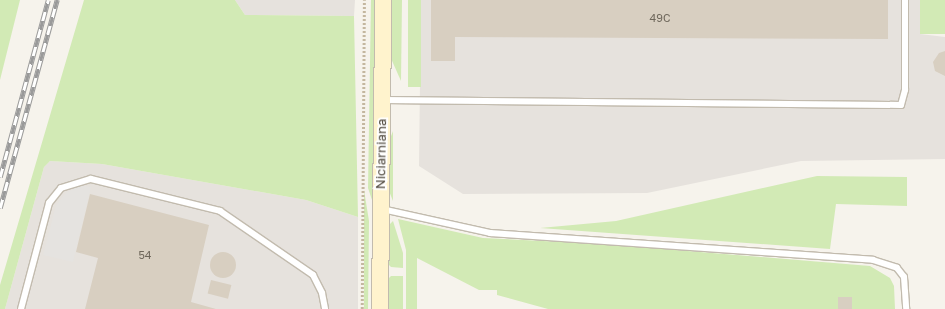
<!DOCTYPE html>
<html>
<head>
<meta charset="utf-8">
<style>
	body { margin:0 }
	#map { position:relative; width:945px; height:309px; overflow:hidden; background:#f6f3ec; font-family:"Golos Text",sans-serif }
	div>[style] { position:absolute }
	.industrial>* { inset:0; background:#e6e2dd }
	.green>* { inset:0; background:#d2eab5; transform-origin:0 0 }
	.parking>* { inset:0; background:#e5e3e0 }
	.building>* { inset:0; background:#d8cfc1; transform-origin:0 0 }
	.round { border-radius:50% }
	.path>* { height:2.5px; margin-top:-1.25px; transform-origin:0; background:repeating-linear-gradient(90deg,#c4b79f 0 2px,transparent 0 4px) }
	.roads { filter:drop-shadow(1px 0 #c2bbae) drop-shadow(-1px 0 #c2bbae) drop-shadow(0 1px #c2bbae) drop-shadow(0 -1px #c2bbae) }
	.lane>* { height:6px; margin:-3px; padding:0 3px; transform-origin:3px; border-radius:3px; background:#fff }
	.secondary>* { height:16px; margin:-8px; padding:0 8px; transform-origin:8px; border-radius:8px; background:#fff3cd }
	.rail>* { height:4.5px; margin-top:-2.25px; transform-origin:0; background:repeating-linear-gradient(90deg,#fff 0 9px,#9a9a9a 0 18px); box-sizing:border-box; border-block:1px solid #9a9a9a }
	span { translate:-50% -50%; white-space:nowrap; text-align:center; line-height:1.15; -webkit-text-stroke:4px #fff; paint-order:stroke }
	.number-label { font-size:11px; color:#6e675b }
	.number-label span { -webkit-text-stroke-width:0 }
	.street-label { font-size:13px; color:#4b4439 }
</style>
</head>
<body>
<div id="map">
	<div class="industrial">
		<div style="clip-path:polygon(235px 0,355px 0,354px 16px,245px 15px)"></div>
		<div style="clip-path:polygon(421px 0,920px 0,920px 34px,945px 37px,945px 159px,801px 161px,647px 193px,463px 194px,419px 166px)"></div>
		<div style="clip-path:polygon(50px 161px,102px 164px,306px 200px,358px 217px,358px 309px,5px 309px,44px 167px)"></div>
	</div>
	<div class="green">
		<div style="clip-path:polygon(0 0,20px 0,0 80px)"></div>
		<div style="clip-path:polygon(84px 0,235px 0,245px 15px,354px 16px,358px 217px,306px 200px,102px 164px,50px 161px,44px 167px,5px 309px,0 309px,0 285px)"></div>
		<div style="clip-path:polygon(371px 0,376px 0,374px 206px,368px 188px)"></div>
		<div style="clip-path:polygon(390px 0,402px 0,401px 81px,389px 54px)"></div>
		<div style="left:408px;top:0;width:13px;height:87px"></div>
		<div style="left:920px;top:0;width:25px;height:34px"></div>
		<div style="clip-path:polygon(393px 131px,393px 201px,389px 191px,388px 144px)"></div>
		<div style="clip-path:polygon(817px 176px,907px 177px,907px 206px,836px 204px,830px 249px,540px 228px,616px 221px)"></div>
		<div style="clip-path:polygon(364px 190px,369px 221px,368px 309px,364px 309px)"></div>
		<div style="clip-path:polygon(398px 219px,483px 238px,603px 244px,870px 266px,890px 278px,894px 286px,895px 309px,548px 309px,497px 295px,497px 290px,479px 290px,417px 258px,417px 309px,406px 309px,406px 250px)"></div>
		<div style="clip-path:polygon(393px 221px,403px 253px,403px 268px,391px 267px,387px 263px,388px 226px)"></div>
		<div style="clip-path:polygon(391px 276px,403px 276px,403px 309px,387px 309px,387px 280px)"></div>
	</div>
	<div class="parking">
		<div style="clip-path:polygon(81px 185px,91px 187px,73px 262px,43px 255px,56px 205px,67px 192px)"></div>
	</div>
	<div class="building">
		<div style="clip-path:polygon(431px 0,888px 0,888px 39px,455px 37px,455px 61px,431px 61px)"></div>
		<div style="clip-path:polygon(945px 51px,945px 76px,935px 71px,933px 62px,939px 53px)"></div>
		<div style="clip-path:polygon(90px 194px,209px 225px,191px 302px,216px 309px,85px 309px,98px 258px,76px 252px)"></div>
		<div class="round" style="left:210px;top:252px;width:26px;height:26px"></div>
		<div style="left:211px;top:280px;width:21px;height:14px;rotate:14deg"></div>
		<div style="left:838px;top:297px;width:14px;height:12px"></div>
	</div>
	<div class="path">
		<div style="left:362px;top:309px;width:309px;rotate:-89.6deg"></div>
	</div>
	<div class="roads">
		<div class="lane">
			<div style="left:383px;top:100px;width:518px;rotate:0.55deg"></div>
			<div style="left:901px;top:105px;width:16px;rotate:-75deg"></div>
			<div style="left:905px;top:90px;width:90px;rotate:-90deg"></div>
			<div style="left:382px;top:209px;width:111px;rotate:12.5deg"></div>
			<div style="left:490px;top:233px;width:384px;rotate:4deg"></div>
			<div style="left:873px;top:260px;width:25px;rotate:18deg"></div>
			<div style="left:897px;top:268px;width:11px;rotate:52deg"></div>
			<div style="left:904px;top:277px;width:32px;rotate:86deg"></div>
			<div style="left:21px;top:309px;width:110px;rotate:-75.2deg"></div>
			<div style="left:49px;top:203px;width:19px;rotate:-51deg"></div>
			<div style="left:61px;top:188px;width:31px;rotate:-17deg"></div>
			<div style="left:91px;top:179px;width:133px;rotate:13.9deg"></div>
			<div style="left:220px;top:211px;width:113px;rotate:34.5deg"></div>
			<div style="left:313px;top:275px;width:20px;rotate:63deg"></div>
			<div style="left:322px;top:293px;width:16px;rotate:79deg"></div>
		</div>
		<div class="secondary">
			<div style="left:380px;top:309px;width:309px;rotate:-89.4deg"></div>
		</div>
	</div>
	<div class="rail">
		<div style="left:0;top:177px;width:183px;rotate:-74.8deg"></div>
		<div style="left:0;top:208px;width:216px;rotate:-74.7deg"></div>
	</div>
	<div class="number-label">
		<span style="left:660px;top:18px">49C</span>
		<span style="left:145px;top:255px">54</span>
	</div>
	<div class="street-label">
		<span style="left:381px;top:154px;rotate:-89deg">Niciarniana</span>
	</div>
</div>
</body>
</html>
